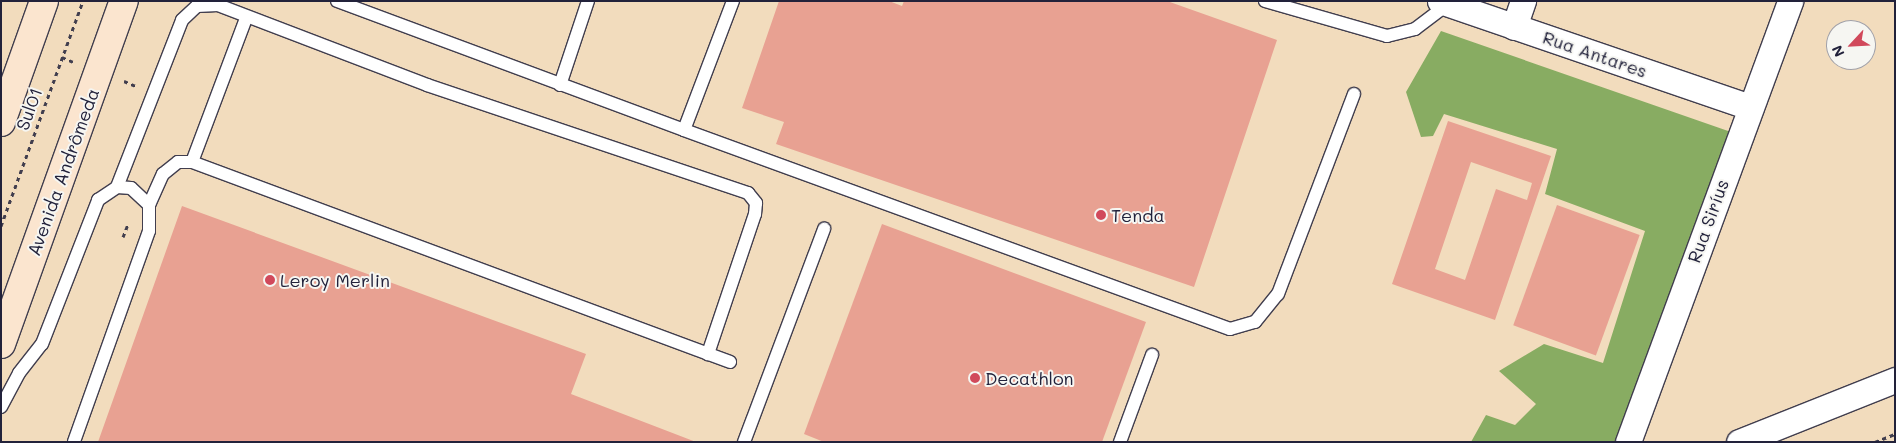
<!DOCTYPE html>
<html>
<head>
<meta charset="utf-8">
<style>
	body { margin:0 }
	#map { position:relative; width:1896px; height:443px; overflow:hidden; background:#f2dcbd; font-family:Mali,sans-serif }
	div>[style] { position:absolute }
	.forest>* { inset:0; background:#88ac62 }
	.building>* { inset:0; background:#e8a192; transform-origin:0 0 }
	.path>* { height:3px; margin-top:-1.5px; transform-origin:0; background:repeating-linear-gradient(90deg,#413e4e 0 4px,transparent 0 8px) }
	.roads { filter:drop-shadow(1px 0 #413e4e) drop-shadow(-1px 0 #413e4e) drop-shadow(0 1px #413e4e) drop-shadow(0 -1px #413e4e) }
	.lane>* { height:12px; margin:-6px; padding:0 6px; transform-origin:6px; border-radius:6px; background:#fff }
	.street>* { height:25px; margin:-12.5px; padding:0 12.5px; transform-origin:12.5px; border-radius:12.5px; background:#fff }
	.secondary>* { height:28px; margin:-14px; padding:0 14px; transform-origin:14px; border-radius:14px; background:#fbe5cf }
	.dots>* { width:14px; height:14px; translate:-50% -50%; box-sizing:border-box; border:2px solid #f6f6f2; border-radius:50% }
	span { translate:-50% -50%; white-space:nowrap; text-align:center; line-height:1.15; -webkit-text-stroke:4px #f6f6f2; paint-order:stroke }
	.street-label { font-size:18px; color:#22223b }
	.poi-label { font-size:18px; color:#22223b }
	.left { translate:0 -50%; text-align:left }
	.frame { position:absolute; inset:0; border:2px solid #22223b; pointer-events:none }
	.north { position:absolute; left:1826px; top:20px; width:50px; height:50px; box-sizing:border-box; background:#f6f6f2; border:1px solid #a1a1a9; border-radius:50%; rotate:245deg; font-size:14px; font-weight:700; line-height:20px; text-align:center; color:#22223b }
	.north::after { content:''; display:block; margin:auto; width:18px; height:22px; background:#d1495b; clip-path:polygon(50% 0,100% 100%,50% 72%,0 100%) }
</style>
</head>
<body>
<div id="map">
	<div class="forest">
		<div style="clip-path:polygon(1441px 31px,1731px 132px,1618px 442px,1471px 442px,1486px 415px,1515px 425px,1536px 404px,1499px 371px,1544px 344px,1603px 363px,1645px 231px,1545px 194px,1557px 149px,1444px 114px,1433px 136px,1421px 137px,1406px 92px)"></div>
	</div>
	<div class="building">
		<div style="clip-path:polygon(779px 1px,889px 1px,902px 6px,904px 1px,1167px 1px,1277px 40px,1194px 287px,776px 144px,784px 122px,742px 108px)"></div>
		<div style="clip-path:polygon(evenodd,1448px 121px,1551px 156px,1495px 320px,1392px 284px,1448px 121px,1471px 162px,1532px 183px,1527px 200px,1496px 189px,1465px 280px,1435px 269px,1471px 162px)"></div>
		<div style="left:1557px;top:205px;width:88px;height:128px;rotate:20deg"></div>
		<div style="clip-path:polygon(182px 206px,586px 354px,571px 394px,696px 442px,98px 442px)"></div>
		<div style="clip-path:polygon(882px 224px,1146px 322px,1102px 442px,824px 442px,804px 434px)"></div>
	</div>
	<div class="path">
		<div style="left:62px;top:57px;width:12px;rotate:24deg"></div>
		<div style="left:124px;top:81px;width:13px;rotate:23deg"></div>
		<div style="left:1px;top:226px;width:239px;rotate:-70deg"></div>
		<div style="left:123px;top:237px;width:14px;rotate:-69deg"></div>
		<div style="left:1875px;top:442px;width:22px;rotate:-22deg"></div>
	</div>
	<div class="roads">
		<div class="lane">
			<div style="left:337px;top:1px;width:370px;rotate:20.4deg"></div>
			<div style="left:684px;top:130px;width:138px;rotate:-69.2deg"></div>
			<div style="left:1265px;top:1px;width:127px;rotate:16deg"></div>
			<div style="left:1387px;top:36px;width:29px;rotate:-14deg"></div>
			<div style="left:1415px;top:29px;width:41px;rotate:-37.1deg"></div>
			<div style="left:560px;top:85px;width:89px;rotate:-71.6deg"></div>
			<div style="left:684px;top:130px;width:581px;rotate:20.03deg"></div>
			<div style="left:1230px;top:329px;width:26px;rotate:-16deg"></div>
			<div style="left:1255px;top:322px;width:36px;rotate:-51deg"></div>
			<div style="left:1278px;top:294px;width:214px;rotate:-69.2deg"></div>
			<div style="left:192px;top:162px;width:154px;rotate:-69.4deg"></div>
			<div style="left:117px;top:187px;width:179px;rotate:-68.7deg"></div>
			<div style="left:182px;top:20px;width:21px;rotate:-43deg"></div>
			<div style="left:197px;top:6px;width:21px;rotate:-3deg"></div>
			<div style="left:218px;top:5px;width:224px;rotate:20.9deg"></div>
			<div style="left:427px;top:85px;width:339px;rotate:18.6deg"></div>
			<div style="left:748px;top:193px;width:13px;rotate:51deg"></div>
			<div style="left:756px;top:203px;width:11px;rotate:95deg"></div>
			<div style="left:755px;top:214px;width:148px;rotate:108.6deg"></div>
			<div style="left:149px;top:205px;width:34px;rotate:-66deg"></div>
			<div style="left:163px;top:174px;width:19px;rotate:-39deg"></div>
			<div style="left:178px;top:162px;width:14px"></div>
			<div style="left:192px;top:162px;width:574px;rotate:20.39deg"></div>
			<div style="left:1px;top:407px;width:38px;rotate:-62deg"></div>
			<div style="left:19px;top:373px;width:37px;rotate:-52deg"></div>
			<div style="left:42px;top:344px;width:155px;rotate:-68.7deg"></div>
			<div style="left:98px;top:200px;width:23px;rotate:-34deg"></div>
			<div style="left:117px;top:187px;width:14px;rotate:4deg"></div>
			<div style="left:131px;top:188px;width:25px;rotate:43deg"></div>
			<div style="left:149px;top:205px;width:26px;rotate:90deg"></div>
			<div style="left:149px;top:231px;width:224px;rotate:109.6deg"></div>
			<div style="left:744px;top:442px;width:228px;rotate:-69.4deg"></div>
			<div style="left:1120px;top:442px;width:93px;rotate:-69.8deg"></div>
		</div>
		<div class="street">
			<div style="left:1440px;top:1px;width:327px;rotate:18.9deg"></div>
			<div style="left:1514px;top:27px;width:28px;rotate:-71deg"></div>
			<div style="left:1628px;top:442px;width:470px;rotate:-69.8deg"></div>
			<div style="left:1739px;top:442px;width:168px;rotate:-21.7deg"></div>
		</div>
		<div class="secondary">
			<div style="left:1px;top:122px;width:128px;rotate:-70.4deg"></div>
			<div style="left:1px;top:344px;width:364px;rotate:-70.3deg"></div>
		</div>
	</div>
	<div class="dots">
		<div style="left:1101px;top:215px;background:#d1495b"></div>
		<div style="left:270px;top:280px;background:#d1495b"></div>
		<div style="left:975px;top:378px;background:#d1495b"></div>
	</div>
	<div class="street-label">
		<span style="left:1595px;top:54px;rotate:19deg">Rua Antares</span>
		<span style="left:29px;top:109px;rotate:-70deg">Sul01</span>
		<span style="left:63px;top:172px;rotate:-70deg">Avenida Andrômeda</span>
		<span style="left:1708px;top:221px;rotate:-70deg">Rua Siríus</span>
	</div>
	<div class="poi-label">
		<span class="left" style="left:1111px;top:215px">Tenda</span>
		<span class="left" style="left:280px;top:280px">Leroy Merlin</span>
		<span class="left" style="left:985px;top:378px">Decathlon</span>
	</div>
	<div class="frame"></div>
	<div class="north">N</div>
</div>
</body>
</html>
